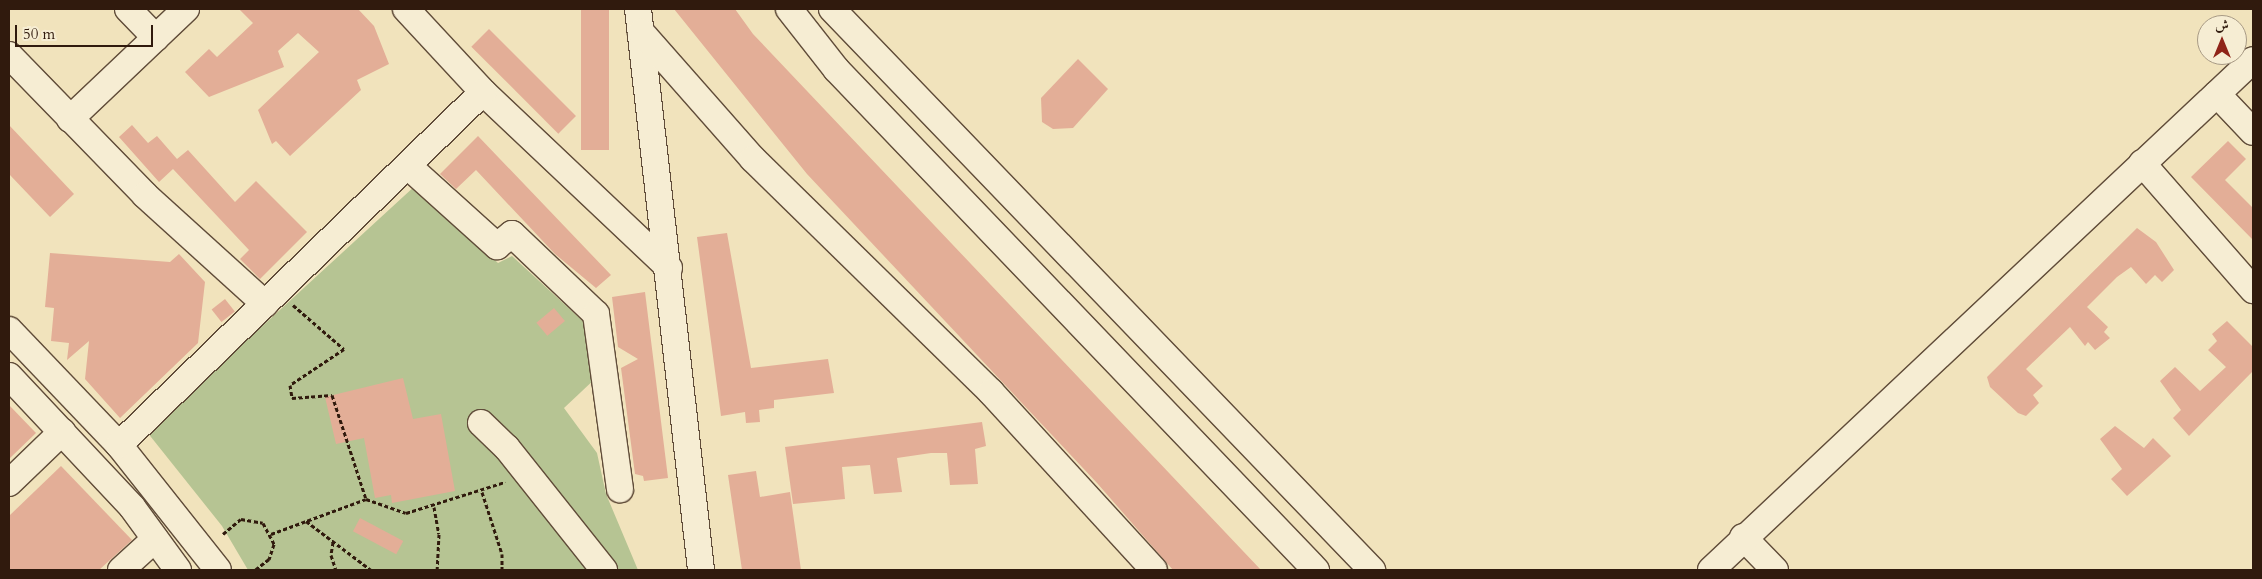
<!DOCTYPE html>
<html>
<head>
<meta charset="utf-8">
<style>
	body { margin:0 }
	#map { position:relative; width:2262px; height:579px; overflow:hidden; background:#f1e3bc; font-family:Cardo,Amiri,serif }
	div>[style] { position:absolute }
	.green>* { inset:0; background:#b6c493 }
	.building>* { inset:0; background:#e3ae97; transform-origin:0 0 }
	.path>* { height:3px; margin-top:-1.5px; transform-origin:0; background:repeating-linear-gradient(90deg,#301a0d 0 4px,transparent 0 6.5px) }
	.roads { filter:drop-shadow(1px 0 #604c39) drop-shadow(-1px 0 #604c39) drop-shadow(0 1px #604c39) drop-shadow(0 -1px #604c39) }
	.minor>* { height:26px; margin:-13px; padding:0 13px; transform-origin:13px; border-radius:13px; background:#f6edd3 }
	span { translate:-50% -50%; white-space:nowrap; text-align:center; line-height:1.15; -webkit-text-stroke:4.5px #f6edd3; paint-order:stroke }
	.frame { position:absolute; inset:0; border:10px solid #301a0d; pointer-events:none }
	.north { position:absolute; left:2197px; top:15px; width:50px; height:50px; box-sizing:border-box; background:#f6edd3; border:1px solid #a79984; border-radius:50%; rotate:0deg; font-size:14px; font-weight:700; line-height:20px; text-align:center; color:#301a0d }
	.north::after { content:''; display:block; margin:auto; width:18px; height:22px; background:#8f2418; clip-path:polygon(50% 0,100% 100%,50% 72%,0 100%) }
	.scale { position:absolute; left:15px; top:25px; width:138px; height:22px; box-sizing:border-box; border:2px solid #301a0d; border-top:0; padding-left:6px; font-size:15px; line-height:18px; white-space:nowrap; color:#301a0d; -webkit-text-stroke:4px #f6edd3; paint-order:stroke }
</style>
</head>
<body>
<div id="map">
	<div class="green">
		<div style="clip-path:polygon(416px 185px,498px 263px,512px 256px,587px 325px,598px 376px,564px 408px,597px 453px,606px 494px,638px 570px,248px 570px,222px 526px,147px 432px)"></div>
	</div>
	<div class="building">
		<div style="clip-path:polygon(239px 9px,358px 9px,374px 26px,389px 64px,357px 80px,361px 90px,290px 156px,276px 141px,272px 144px,258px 110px,319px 52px,298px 33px,278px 51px,284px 67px,209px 97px,185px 72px,209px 49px,217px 57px,253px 23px)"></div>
		<div style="left:581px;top:9px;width:28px;height:141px"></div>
		<div style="clip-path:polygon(674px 9px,735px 9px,753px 34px,1261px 570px,1173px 570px,1097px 483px,807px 174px)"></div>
		<div style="left:489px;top:29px;width:123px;height:25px;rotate:45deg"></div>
		<div style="clip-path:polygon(1078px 59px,1108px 89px,1073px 128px,1053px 129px,1042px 122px,1041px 98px)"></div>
		<div style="clip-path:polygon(9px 125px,74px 194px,50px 217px,9px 174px)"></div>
		<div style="clip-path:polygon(132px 125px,148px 143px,157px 136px,177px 159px,188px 150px,235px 202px,256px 181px,307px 232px,260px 279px,240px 259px,249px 250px,173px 169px,159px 182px,119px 137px)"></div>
		<div style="clip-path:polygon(478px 136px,611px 275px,596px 288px,555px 254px,476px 170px,456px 189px,440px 174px)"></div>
		<div style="clip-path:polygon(2228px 141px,2246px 159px,2225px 180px,2253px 208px,2253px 240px,2191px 177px)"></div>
		<div style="clip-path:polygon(2137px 228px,2156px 242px,2174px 270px,2162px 282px,2155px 275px,2146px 284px,2131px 267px,2117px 277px,2087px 307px,2108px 327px,2104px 332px,2110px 338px,2095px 350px,2088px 342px,2085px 346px,2070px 327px,2026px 369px,2043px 386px,2033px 395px,2039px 403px,2026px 416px,2018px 413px,1990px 387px,1987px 377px)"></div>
		<div style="clip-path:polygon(727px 233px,751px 368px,828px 359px,834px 393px,774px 400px,774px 408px,759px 410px,760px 422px,746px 423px,745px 412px,721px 416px,697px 237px)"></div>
		<div style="clip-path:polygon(50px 253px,170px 262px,179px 254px,205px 282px,198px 343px,120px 418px,85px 379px,89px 341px,67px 360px,69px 343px,51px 341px,54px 308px,45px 307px)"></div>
		<div style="clip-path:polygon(645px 292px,668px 478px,644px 481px,643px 476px,635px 474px,621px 368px,638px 359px,618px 347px,612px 297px)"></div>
		<div style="left:225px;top:299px;width:16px;height:17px;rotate:52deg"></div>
		<div style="left:554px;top:308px;width:17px;height:23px;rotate:50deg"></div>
		<div style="clip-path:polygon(2227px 321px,2253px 347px,2253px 371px,2189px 436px,2173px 418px,2181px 410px,2160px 381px,2175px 367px,2200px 391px,2226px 367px,2208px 350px,2217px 341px,2212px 334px)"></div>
		<div style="clip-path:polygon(403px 378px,413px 419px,441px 414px,455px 491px,392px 503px,391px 495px,375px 498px,364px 438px,336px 444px,325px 397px)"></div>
		<div style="clip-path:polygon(9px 405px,36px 433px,9px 459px)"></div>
		<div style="clip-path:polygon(982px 422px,986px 446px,975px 449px,978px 484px,950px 485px,947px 453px,931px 453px,897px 458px,902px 492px,874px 494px,870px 465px,842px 467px,845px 499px,793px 504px,785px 447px)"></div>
		<div style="clip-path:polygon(2115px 426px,2144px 448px,2153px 438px,2171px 456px,2127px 496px,2111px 479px,2122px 469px,2100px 439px)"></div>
		<div style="clip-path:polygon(61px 466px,132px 540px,99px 570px,9px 570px,9px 516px)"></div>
		<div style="clip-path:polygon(756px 471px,760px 497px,790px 492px,801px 570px,742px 570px,728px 475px)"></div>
		<div style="left:360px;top:518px;width:49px;height:15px;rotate:28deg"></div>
	</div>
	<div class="path">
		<div style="left:293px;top:305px;width:67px;rotate:40.8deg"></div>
		<div style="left:344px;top:349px;width:65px;rotate:146.3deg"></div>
		<div style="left:290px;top:385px;width:13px;rotate:81deg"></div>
		<div style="left:292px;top:398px;width:40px;rotate:-4.3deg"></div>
		<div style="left:332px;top:395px;width:109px;rotate:71.9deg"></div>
		<div style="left:366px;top:499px;width:42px;rotate:19.3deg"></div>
		<div style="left:406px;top:513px;width:104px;rotate:-17.4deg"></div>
		<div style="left:482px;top:492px;width:65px;rotate:72.1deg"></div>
		<div style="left:502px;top:554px;width:16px;rotate:90deg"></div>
		<div style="left:434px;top:507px;width:27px;rotate:80deg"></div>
		<div style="left:439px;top:534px;width:36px;rotate:93deg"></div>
		<div style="left:306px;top:521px;width:81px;rotate:37deg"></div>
		<div style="left:223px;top:534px;width:23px;rotate:-40deg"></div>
		<div style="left:241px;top:519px;width:22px;rotate:10deg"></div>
		<div style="left:263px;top:523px;width:24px;rotate:62deg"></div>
		<div style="left:274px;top:544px;width:16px;rotate:108deg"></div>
		<div style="left:269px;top:559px;width:18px;rotate:142deg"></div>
		<div style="left:271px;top:534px;width:101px;rotate:-20.2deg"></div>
		<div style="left:333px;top:542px;width:13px;rotate:99deg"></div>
		<div style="left:331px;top:555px;width:16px;rotate:72deg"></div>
	</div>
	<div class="roads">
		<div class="minor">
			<div style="left:128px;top:9px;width:40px;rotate:46deg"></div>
			<div style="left:406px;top:9px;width:113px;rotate:47.1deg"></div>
			<div style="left:483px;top:92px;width:256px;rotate:43.4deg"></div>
			<div style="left:638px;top:9px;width:565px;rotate:83.59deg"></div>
			<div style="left:789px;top:9px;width:76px;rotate:51.9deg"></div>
			<div style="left:836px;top:69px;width:694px;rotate:46.23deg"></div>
			<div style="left:832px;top:9px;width:779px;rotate:46.09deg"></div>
			<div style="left:641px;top:32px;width:169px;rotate:48.6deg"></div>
			<div style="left:753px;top:159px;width:333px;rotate:44.4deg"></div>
			<div style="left:991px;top:392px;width:241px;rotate:47.5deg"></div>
			<div style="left:9px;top:55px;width:195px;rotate:45.8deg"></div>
			<div style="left:145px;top:195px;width:162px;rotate:42.2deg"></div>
			<div style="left:2217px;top:94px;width:52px;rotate:46.5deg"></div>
			<div style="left:70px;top:119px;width:160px;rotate:-43.5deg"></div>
			<div style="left:2142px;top:163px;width:169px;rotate:48.8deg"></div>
			<div style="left:408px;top:166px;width:120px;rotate:42deg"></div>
			<div style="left:497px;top:246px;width:19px;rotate:-39deg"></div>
			<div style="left:512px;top:234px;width:116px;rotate:43.6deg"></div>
			<div style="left:596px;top:314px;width:177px;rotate:82.2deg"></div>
			<div style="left:9px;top:330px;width:159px;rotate:46.3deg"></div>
			<div style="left:119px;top:445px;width:159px;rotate:51.6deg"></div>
			<div style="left:9px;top:376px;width:180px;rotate:46.8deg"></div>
			<div style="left:132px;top:507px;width:78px;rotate:53.9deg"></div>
			<div style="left:481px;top:423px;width:36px;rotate:44deg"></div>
			<div style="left:507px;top:448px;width:156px;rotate:51.5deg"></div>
			<div style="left:119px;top:445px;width:507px;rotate:-44.12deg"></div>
			<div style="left:9px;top:483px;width:74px;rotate:-43.9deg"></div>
			<div style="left:1743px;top:537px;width:46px;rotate:45.9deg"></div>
			<div style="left:121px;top:570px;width:46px;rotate:-42.4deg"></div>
			<div style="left:1711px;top:570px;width:744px;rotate:-43.26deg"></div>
		</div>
	</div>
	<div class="frame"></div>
	<div class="north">ش</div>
	<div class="scale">50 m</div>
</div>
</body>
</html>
